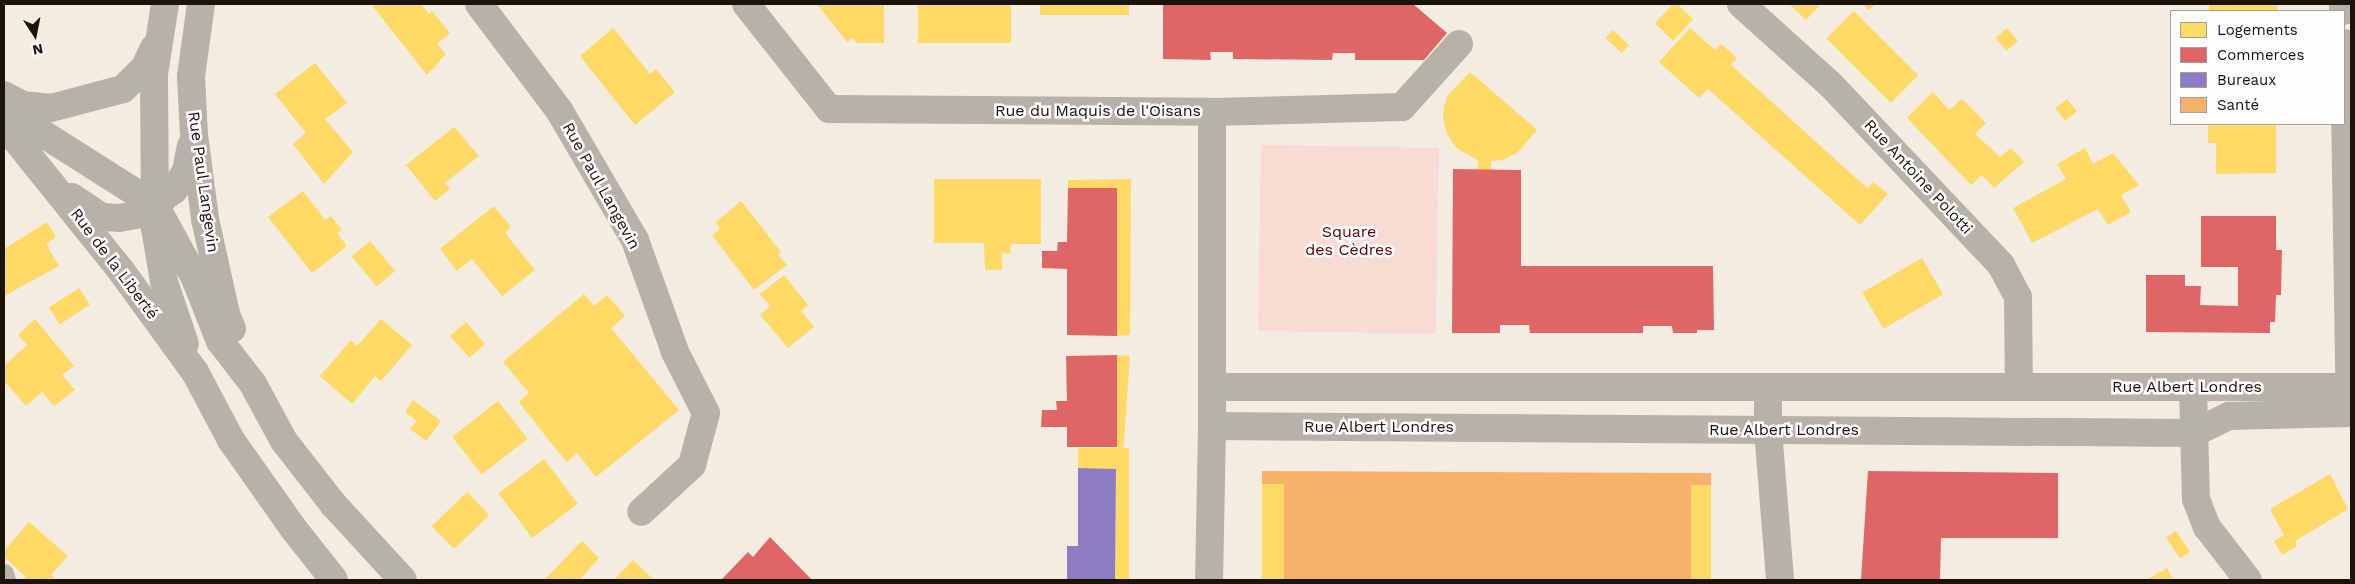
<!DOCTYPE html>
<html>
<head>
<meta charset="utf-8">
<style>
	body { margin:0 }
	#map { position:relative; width:2355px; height:584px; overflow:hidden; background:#f4ece0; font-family:"Work Sans",sans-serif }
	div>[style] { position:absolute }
	.green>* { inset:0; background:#f8dcd3; transform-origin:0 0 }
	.homes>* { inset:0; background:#ffd966; transform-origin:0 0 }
	.shops>* { inset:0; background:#e06666 }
	.offices>* { inset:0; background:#8e7cc3 }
	.health>* { inset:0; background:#f6b26b }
	.service>* { height:19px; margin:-9.5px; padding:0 9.5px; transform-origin:9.5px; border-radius:9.5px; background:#b6b2a8 }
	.minor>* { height:28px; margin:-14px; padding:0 14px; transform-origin:14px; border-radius:14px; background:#b6b2a8 }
	.tertiary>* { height:28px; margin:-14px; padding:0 14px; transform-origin:14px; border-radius:14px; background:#b6b2a8 }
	span { translate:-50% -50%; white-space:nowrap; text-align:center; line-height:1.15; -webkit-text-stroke:5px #fdfdfd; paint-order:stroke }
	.street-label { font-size:16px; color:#1a140b }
	.park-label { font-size:16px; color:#5b0205 }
	.frame { position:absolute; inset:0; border:5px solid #1a140b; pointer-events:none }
	.legend { position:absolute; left:2170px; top:10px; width:175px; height:115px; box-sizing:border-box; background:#fdfdfd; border:1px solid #a2a09c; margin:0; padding:6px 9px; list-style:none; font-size:15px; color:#1a140b }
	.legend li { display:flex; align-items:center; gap:10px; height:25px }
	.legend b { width:25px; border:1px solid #a2a09c }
	.north { position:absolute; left:10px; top:10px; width:50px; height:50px; -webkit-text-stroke:4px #fdfdfd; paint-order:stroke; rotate:169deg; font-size:14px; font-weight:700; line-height:20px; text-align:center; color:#1a140b }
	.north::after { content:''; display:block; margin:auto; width:18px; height:22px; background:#1a140b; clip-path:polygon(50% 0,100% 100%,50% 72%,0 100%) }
</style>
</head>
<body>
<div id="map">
	<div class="green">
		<div style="left:1439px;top:148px;width:186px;height:178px;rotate:91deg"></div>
	</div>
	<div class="homes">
		<div style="clip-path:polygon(371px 4px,421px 4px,429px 14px,432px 11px,450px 33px,437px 44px,446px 54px,427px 75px)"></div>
		<div style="clip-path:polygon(817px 4px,884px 4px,884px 43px,857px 43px,852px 38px,847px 42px)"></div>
		<div style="left:918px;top:4px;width:93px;height:39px"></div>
		<div style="left:1040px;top:4px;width:89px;height:11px"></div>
		<div style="clip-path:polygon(1673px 4px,1677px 4px,1693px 19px,1673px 41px,1655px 23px)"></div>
		<div style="clip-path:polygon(1789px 4px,1821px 4px,1806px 20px)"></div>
		<div style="clip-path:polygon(1861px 4px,1876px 4px,1869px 10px)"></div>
		<div style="left:2209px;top:4px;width:68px;height:7px"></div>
		<div style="left:1854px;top:11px;width:91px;height:39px;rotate:45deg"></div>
		<div style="clip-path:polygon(613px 28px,650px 74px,656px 69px,675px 92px,635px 125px,580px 56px)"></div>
		<div style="clip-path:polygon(1690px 28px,1715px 50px,1721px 44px,1737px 58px,1731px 65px,1867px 188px,1873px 182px,1888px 194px,1860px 225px,1708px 89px,1699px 98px,1659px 62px)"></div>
		<div style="left:2007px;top:28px;width:17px;height:15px;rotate:50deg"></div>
		<div style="left:1613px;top:30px;width:22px;height:11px;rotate:43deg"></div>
		<div style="clip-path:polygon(315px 63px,347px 103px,325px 119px,353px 152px,324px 184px,293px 144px,306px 133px,275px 94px)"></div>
		<div style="clip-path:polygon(1470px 72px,1537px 130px,1517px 153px,1503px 160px,1491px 161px,1491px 170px,1478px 169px,1478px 160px,1456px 148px,1447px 134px,1443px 119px,1444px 106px,1448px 95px)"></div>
		<div style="clip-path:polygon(1933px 92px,1949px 110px,1962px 99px,1986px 123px,1975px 134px,2000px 157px,2011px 148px,2024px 162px,1994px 188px,1982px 175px,1971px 185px,1907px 118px)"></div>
		<div style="left:2067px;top:99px;width:16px;height:15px;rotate:52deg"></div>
		<div style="clip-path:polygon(2208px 124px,2276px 124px,2276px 173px,2216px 174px,2216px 143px,2208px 143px)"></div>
		<div style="clip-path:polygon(454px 127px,479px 156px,445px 183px,450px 189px,435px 201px,406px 165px)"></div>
		<div style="clip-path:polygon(2085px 148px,2093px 164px,2113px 153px,2139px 185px,2121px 195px,2131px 212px,2108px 225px,2098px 209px,2032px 243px,2013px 208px,2066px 179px,2057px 164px)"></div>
		<div style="clip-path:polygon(934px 179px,1041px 179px,1041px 244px,1011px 244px,1010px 254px,1002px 253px,1002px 270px,985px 270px,984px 243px,934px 243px)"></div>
		<div style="clip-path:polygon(1131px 179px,1130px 335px,1117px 336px,1117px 188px,1068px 188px,1068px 180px)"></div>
		<div style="clip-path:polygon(303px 191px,325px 220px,331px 216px,342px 230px,337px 233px,347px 246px,312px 273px,268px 217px)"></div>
		<div style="clip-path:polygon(741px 201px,781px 252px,778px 254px,787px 265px,754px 290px,712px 235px,720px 229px,716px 222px)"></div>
		<div style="clip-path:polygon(494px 206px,511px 227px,505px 233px,535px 270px,502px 296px,472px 259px,457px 271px,440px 249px)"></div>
		<div style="clip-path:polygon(47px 222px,56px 237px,46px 244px,59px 266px,4px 296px,4px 249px)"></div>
		<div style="left:370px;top:241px;width:39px;height:24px;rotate:50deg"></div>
		<div style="left:1922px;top:258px;width:42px;height:69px;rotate:60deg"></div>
		<div style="clip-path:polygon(784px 275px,808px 305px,801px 311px,814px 327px,788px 348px,760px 315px,770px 306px,760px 294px)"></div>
		<div style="left:79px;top:288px;width:20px;height:36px;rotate:57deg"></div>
		<div style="clip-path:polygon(584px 294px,594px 306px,607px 295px,625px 316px,611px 328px,679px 410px,596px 477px,577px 453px,567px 462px,551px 443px,519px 402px,529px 393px,503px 362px)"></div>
		<div style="clip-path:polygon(35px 319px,74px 366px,62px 375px,75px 390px,54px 406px,42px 392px,26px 406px,4px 381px,4px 366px,27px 345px,18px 335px)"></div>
		<div style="clip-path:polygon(381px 319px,412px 345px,381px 381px,375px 376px,352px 404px,320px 376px,351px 340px,357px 346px)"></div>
		<div style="left:466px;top:322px;width:29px;height:21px;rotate:49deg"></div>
		<div style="left:1117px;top:355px;width:13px;height:92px;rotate:4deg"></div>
		<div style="clip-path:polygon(413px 400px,441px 421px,426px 441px,410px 429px,417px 421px,405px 412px)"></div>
		<div style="left:498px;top:401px;width:48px;height:58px;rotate:52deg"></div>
		<div style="clip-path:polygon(1078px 448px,1129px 448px,1129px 580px,1115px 580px,1116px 469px,1078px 468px)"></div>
		<div style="left:544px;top:459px;width:56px;height:57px;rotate:53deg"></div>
		<div style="clip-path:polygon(2330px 474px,2348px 509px,2295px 541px,2297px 546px,2282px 555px,2274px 541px,2284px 535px,2270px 509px)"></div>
		<div style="left:1262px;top:484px;width:22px;height:96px"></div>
		<div style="left:1691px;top:485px;width:20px;height:95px"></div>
		<div style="left:467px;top:492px;width:32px;height:49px;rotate:46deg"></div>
		<div style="clip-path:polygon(29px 522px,68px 556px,51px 575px,54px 577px,51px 580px,23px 580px,26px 577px,4px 557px,4px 551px)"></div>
		<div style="left:2176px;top:531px;width:25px;height:12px;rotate:56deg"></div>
		<div style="clip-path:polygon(582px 541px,599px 558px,581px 578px,579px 580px,544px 580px)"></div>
		<div style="clip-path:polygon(633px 560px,654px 580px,614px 580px)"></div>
		<div style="clip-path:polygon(2167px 568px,2173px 580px,2146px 580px)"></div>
	</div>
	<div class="shops">
		<div style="clip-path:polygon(1163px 4px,1413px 4px,1447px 33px,1424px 60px,1355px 60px,1355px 53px,1333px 53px,1332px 60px,1233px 59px,1233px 52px,1210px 52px,1211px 60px,1163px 59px)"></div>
		<div style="clip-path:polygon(1453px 169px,1521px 170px,1521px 266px,1713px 266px,1714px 330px,1697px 330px,1697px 333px,1673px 333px,1672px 326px,1643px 326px,1643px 333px,1530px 333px,1529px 325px,1500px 325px,1500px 333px,1452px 333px)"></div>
		<div style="clip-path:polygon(1068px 188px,1117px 188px,1117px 336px,1067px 335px,1067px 269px,1042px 268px,1042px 251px,1057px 251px,1058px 242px,1067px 242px)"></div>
		<div style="clip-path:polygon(2201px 216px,2276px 216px,2276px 250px,2282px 250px,2281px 295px,2276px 295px,2275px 322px,2270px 322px,2270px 333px,2146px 332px,2146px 275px,2185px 275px,2185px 286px,2201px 286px,2200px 305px,2238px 306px,2238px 267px,2201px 267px)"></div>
		<div style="clip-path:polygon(1117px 355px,1117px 447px,1067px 447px,1067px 427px,1041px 427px,1042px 410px,1057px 410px,1056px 401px,1067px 401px,1066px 356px)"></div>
		<div style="clip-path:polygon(1868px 471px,2058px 473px,2058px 538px,1941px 538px,1940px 580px,1861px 580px)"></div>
		<div style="clip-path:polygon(770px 537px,812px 580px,721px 580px,748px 552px,753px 557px)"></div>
	</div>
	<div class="offices">
		<div style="clip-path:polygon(1078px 468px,1116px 469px,1115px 580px,1067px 580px,1067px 546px,1078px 546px)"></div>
	</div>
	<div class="health">
		<div style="clip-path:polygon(1262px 471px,1711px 473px,1711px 485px,1691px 485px,1691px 580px,1284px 580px,1284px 484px,1262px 484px)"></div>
	</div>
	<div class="service">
		<div style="left:4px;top:573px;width:7px;rotate:74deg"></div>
	</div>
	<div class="minor">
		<div style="left:479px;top:4px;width:133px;rotate:53deg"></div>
		<div style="left:559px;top:110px;width:151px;rotate:59.7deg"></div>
		<div style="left:635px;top:240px;width:119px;rotate:70.3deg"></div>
		<div style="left:675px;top:352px;width:68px;rotate:63.1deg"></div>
		<div style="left:706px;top:413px;width:54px;rotate:105.1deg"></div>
		<div style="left:692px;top:465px;width:69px;rotate:137.3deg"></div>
		<div style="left:746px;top:4px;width:134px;rotate:51.7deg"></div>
		<div style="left:829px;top:109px;width:383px;rotate:0.4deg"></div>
		<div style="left:1212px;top:112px;width:314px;rotate:90deg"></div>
		<div style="left:1212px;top:426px;width:154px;rotate:91.1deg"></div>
		<div style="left:1741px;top:4px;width:120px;rotate:42deg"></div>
		<div style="left:1830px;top:84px;width:249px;rotate:46.6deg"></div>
		<div style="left:2001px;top:265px;width:36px;rotate:62deg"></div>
		<div style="left:2018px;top:297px;width:90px;rotate:89.4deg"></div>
		<div style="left:2343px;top:4px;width:7px;rotate:90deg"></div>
		<div style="left:2344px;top:43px;width:363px;rotate:89.1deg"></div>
		<div style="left:1212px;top:112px;width:190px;rotate:-1.5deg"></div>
		<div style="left:1402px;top:107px;width:85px;rotate:-47.9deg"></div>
		<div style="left:1212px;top:387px;width:1139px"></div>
		<div style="left:1768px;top:387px;width:43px;rotate:90deg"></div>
		<div style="left:1768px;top:430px;width:150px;rotate:85.4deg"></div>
		<div style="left:2193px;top:387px;width:112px;rotate:88.5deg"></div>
		<div style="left:2196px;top:499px;width:30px;rotate:69deg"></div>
		<div style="left:2207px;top:527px;width:67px;rotate:52.3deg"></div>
		<div style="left:1212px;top:426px;width:982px;rotate:0.41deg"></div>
		<div style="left:2194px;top:433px;width:39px;rotate:-26deg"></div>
		<div style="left:2229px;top:416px;width:122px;rotate:-1.4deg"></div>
	</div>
	<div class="tertiary">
		<div style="left:165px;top:4px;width:71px;rotate:98.9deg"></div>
		<div style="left:154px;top:74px;width:154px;rotate:89.6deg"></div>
		<div style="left:155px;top:228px;width:55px;rotate:80.5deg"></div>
		<div style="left:164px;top:282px;width:65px;rotate:71.3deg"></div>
		<div style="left:201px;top:4px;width:73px;rotate:97.9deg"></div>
		<div style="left:191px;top:76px;width:59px;rotate:87.1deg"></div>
		<div style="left:194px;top:135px;width:85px;rotate:82.5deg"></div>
		<div style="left:205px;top:219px;width:97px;rotate:77.5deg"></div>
		<div style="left:226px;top:314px;width:16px;rotate:68deg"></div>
		<div style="left:4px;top:95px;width:21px;rotate:28deg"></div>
		<div style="left:23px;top:105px;width:28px;rotate:6deg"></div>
		<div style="left:51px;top:108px;width:74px;rotate:-14.8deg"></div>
		<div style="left:123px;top:89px;width:31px;rotate:-45deg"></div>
		<div style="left:145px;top:67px;width:21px;rotate:-65deg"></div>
		<div style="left:4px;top:102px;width:30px;rotate:44deg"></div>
		<div style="left:26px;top:123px;width:153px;rotate:32.4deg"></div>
		<div style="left:155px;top:205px;width:83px;rotate:61.3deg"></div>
		<div style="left:195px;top:278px;width:68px;rotate:68.4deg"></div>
		<div style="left:220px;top:341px;width:54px;rotate:52.5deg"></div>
		<div style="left:253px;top:384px;width:65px;rotate:61.5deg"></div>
		<div style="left:284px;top:441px;width:80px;rotate:52.1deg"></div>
		<div style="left:333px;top:504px;width:103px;rotate:47.4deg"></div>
		<div style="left:4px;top:125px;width:189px;rotate:51.2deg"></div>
		<div style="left:122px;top:272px;width:124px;rotate:53.9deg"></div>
		<div style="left:195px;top:372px;width:77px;rotate:62.1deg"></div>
		<div style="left:231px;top:440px;width:108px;rotate:54.8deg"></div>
		<div style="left:293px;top:528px;width:66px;rotate:51.7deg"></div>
		<div style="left:72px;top:197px;width:36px;rotate:34deg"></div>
		<div style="left:102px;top:217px;width:17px;rotate:3deg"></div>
		<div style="left:119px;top:218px;width:22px;rotate:-10deg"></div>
		<div style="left:141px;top:214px;width:41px;rotate:-36deg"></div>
		<div style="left:174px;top:190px;width:22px;rotate:-58deg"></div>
		<div style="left:186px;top:171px;width:25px;rotate:-79deg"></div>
	</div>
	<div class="street-label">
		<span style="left:1098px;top:111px">Rue du Maquis de l'Oisans</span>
		<span style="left:1918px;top:177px;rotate:47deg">Rue Antoine Polotti</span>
		<span style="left:203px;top:182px;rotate:82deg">Rue Paul Langevin</span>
		<span style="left:601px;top:186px;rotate:61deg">Rue Paul Langevin</span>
		<span style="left:114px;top:264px;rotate:53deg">Rue de la Liberté</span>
		<span style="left:2187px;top:387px">Rue Albert Londres</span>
		<span style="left:1379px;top:427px">Rue Albert Londres</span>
		<span style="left:1784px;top:430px">Rue Albert Londres</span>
	</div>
	<div class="park-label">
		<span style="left:1349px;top:241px">Square<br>des Cèdres</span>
	</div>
	<div class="frame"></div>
	<ul class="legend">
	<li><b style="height:14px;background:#ffd966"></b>Logements</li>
	<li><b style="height:14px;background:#e06666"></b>Commerces</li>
	<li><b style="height:14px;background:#8e7cc3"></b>Bureaux</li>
	<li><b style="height:14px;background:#f6b26b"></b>Santé</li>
	</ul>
	<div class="north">N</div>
</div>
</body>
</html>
